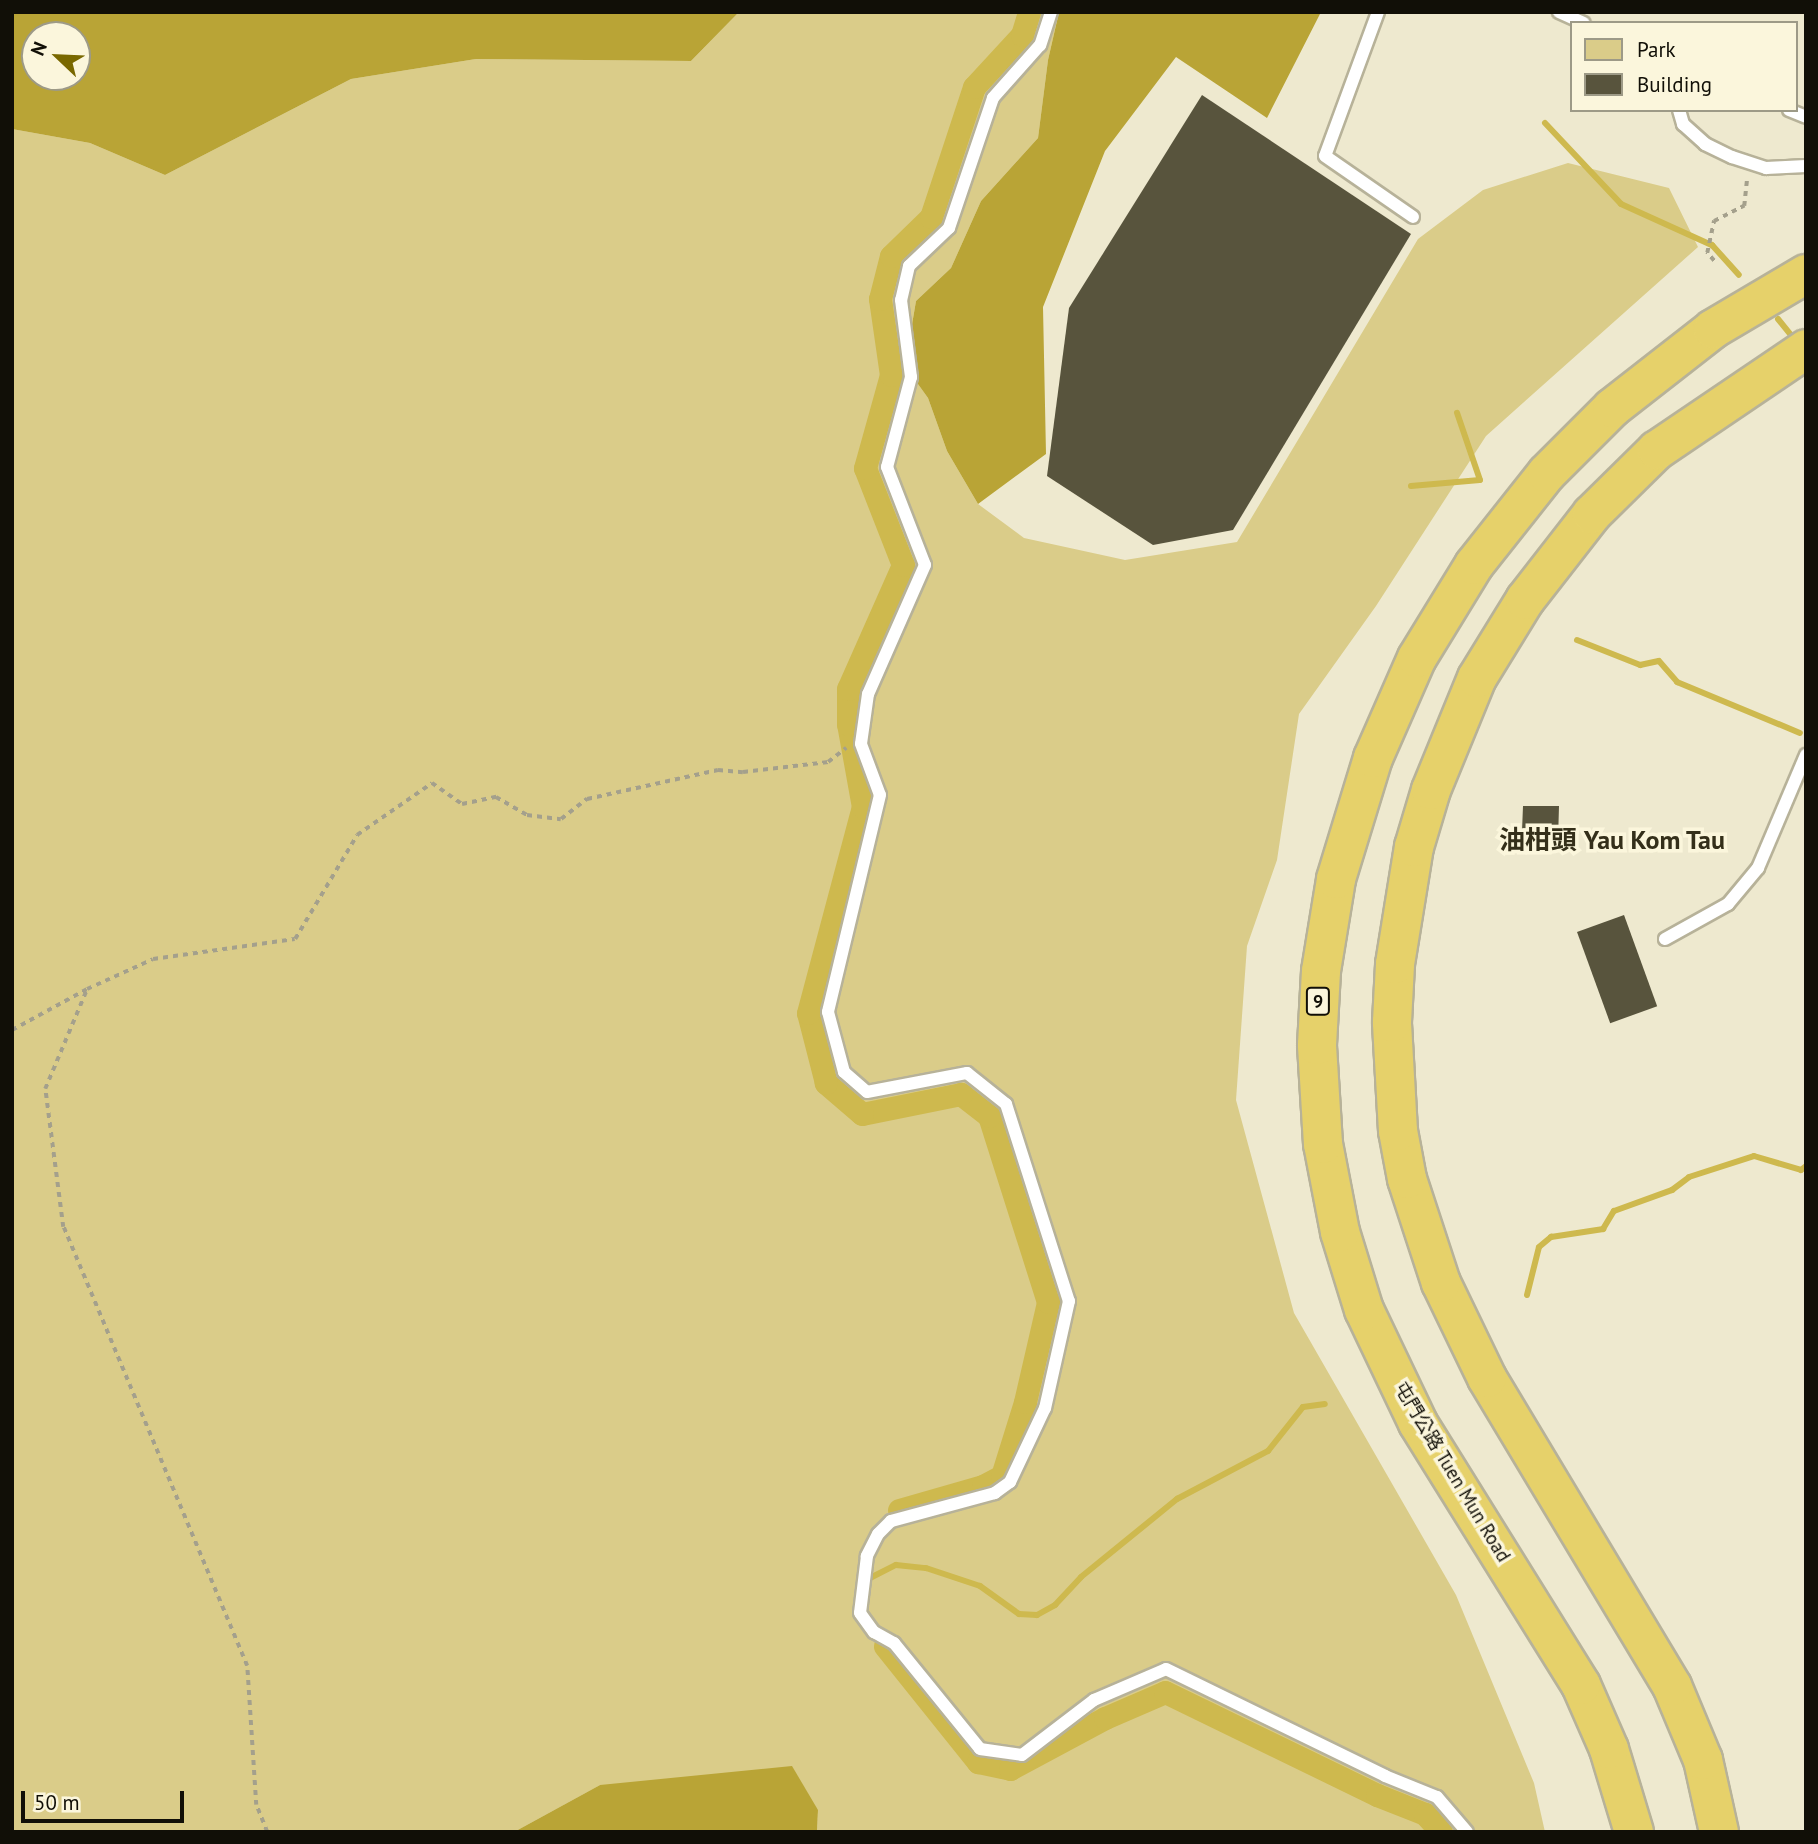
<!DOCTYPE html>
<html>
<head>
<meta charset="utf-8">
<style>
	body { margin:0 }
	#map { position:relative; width:1818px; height:1844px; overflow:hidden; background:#eee9cf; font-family:"PT Sans","Noto Sans TC",sans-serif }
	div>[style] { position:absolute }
	.green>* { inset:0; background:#dacc89 }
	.forest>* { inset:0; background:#b9a436 }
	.stream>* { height:6px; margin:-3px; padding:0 3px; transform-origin:3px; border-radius:3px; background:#ceb94e }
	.canal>* { height:23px; margin:-11.5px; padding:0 11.5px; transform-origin:11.5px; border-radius:11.5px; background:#ceb94e }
	.building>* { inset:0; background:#58543d; transform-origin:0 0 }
	.path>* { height:3.5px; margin-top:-1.75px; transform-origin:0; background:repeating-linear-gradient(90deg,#a4a08c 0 5px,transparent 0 10px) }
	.roads { filter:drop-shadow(2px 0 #b7b299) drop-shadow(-2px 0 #b7b299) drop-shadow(0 2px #b7b299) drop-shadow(0 -2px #b7b299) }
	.lane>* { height:12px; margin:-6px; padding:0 6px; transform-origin:6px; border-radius:6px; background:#fff }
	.highway>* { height:38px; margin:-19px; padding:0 19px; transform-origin:19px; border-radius:19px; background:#e6d16a }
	span { translate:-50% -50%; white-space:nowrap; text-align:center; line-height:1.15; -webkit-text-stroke:7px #fbf6dc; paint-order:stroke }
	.shield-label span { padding:2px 5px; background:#fbf6dc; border:2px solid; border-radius:5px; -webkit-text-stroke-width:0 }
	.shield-label { font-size:18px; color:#110f07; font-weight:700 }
	.street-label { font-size:19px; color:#110f07 }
	.district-label { font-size:26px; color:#342f1a; font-weight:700 }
	.frame { position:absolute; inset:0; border:14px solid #110f07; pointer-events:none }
	.legend { position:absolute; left:1570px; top:21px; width:228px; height:91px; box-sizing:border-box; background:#fbf6dc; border:2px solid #9d9a87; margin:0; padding:9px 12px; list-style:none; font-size:21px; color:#110f07 }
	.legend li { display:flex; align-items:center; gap:14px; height:35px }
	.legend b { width:35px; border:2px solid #9d9a87 }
	.north { position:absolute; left:21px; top:21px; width:70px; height:70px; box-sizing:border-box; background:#fbf6dc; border:2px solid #9d9a87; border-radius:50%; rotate:293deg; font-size:19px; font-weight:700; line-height:28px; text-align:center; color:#110f07 }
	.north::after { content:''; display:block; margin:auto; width:24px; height:32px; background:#796800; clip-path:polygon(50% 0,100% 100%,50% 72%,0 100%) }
	.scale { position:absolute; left:21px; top:1791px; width:163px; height:32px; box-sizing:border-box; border:4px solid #110f07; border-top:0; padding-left:9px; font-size:21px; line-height:24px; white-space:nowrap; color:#110f07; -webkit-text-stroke:5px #fbf6dc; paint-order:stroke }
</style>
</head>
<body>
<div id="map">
	<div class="green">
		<div style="clip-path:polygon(739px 12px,1059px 12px,1048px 60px,1038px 138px,981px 201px,951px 268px,916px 301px,905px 366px,928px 398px,947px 451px,978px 504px,1024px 538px,1125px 560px,1237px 542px,1418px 239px,1483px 190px,1568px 163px,1669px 188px,1698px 247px,1486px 436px,1376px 606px,1299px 714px,1277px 860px,1247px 946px,1236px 1100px,1294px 1313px,1456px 1595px,1534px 1783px,1545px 1832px,817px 1832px,818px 1810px,600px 1785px,514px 1832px,12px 1832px,12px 129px,90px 143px,165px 175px,351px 79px,476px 59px,691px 61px)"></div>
	</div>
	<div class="forest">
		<div style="clip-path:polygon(evenodd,12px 12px,739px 12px,691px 61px,476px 59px,351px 79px,165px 175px,90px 143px,12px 129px,12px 12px,35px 35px,77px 35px,77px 77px,35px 77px,35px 35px)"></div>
		<div style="clip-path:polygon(1059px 12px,1321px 12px,1267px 118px,1176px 57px,1105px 151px,1043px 307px,1046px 454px,978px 504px,947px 451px,928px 398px,905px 366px,916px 301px,951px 268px,981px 201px,1038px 138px,1048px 60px)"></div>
		<div style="clip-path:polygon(792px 1766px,818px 1810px,817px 1832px,514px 1832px,600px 1785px)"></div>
	</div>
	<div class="stream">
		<div style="left:1545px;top:123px;width:111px;rotate:46.8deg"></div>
		<div style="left:1621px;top:204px;width:100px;rotate:24.3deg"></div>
		<div style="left:1712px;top:245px;width:40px;rotate:48deg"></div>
		<div style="left:1778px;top:319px;width:22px;rotate:51deg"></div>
		<div style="left:1411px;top:486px;width:69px;rotate:-5deg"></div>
		<div style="left:1480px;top:480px;width:71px;rotate:-108.9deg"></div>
		<div style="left:1577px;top:640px;width:68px;rotate:21.6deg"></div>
		<div style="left:1640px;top:665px;width:19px;rotate:-12deg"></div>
		<div style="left:1659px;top:661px;width:28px;rotate:49deg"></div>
		<div style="left:1677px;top:682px;width:133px;rotate:22.5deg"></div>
		<div style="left:1527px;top:1295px;width:49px;rotate:-76deg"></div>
		<div style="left:1539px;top:1247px;width:16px;rotate:-40deg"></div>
		<div style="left:1551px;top:1237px;width:53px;rotate:-8.7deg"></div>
		<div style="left:1603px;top:1229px;width:21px;rotate:-59deg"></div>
		<div style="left:1614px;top:1211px;width:62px;rotate:-19.9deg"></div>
		<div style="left:1672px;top:1190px;width:21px;rotate:-37deg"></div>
		<div style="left:1689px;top:1177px;width:68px;rotate:-17.9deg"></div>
		<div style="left:1754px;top:1156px;width:49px;rotate:16.6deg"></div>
		<div style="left:1801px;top:1170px;width:6px;rotate:-39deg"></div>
		<div style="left:870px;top:1578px;width:29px;rotate:-27deg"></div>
		<div style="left:896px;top:1565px;width:30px;rotate:6deg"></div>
		<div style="left:926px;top:1568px;width:57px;rotate:18.4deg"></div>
		<div style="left:980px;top:1586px;width:48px;rotate:35.7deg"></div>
		<div style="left:1019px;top:1614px;width:18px;rotate:3deg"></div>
		<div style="left:1037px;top:1615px;width:21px;rotate:-29deg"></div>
		<div style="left:1055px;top:1605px;width:38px;rotate:-47deg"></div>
		<div style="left:1081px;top:1577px;width:124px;rotate:-39.1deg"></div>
		<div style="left:1177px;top:1499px;width:103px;rotate:-27.8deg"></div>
		<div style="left:1268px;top:1451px;width:56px;rotate:-51.5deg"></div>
		<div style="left:1303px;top:1407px;width:22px;rotate:-8deg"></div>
	</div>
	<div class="canal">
		<div style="left:899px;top:1510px;width:87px;rotate:-15.9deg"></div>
		<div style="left:983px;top:1486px;width:21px;rotate:-28deg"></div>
		<div style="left:1002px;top:1476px;width:77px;rotate:-72.7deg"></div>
		<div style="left:1025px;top:1402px;width:103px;rotate:-77deg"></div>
		<div style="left:1048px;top:1302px;width:195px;rotate:-107.6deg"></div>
		<div style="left:989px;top:1116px;width:36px;rotate:-142deg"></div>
		<div style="left:961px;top:1094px;width:101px;rotate:168.6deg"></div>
		<div style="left:862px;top:1114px;width:48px;rotate:-139.3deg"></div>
		<div style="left:826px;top:1083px;width:72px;rotate:-104.4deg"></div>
		<div style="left:808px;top:1013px;width:213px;rotate:-75.1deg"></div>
		<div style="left:863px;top:807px;width:84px;rotate:-100.2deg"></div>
		<div style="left:848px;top:724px;width:35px;rotate:-90deg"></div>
		<div style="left:848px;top:689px;width:136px;rotate:-66.1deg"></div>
		<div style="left:903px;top:565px;width:104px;rotate:-111.4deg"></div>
		<div style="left:865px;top:468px;width:97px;rotate:-74.4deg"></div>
		<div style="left:891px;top:375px;width:77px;rotate:-98.2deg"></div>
		<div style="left:880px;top:299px;width:44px;rotate:-75.7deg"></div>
		<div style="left:891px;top:256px;width:56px;rotate:-44.3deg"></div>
		<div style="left:931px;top:217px;width:137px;rotate:-71.7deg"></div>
		<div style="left:974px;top:87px;width:71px;rotate:-47.3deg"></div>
		<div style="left:1022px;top:35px;width:24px;rotate:-73deg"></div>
		<div style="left:885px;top:1646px;width:149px;rotate:51.3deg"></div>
		<div style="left:978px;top:1762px;width:33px;rotate:12deg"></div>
		<div style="left:1010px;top:1769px;width:108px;rotate:-28.2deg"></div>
		<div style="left:1105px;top:1718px;width:65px;rotate:-23.4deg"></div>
		<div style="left:1165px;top:1692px;width:236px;rotate:25.9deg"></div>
		<div style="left:1377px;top:1795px;width:52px;rotate:21.6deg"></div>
		<div style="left:1425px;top:1814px;width:24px;rotate:48deg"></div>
	</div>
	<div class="building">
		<div style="clip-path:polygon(1202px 95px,1411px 234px,1233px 530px,1153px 545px,1047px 476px,1069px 308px)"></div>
		<div style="clip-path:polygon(1523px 806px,1559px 806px,1558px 841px,1540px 841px,1541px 831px,1522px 831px)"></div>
		<div style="left:1624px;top:915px;width:97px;height:50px;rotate:70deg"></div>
	</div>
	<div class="path">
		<div style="left:1714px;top:261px;width:11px;rotate:-131deg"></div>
		<div style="left:1707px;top:253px;width:33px;rotate:-78deg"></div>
		<div style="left:1714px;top:221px;width:34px;rotate:-27deg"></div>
		<div style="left:1744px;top:206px;width:29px;rotate:-84deg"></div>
		<div style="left:12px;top:1030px;width:85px;rotate:-28.7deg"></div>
		<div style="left:267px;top:1832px;width:29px;rotate:-112deg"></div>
		<div style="left:256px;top:1805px;width:139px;rotate:-93.7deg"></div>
		<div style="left:247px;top:1666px;width:476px;rotate:-112.7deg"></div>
		<div style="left:63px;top:1227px;width:139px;rotate:-97.4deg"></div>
		<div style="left:45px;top:1089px;width:108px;rotate:-67.2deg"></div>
		<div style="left:87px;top:989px;width:72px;rotate:-24.4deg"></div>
		<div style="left:153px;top:959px;width:143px;rotate:-8deg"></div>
		<div style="left:295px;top:939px;width:121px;rotate:-59.2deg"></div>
		<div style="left:357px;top:835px;width:91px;rotate:-34.7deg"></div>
		<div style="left:432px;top:783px;width:37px;rotate:35deg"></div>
		<div style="left:462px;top:804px;width:35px;rotate:-12deg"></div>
		<div style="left:496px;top:797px;width:36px;rotate:30deg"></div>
		<div style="left:527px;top:815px;width:34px;rotate:7deg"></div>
		<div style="left:561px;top:819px;width:33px;rotate:-38deg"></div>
		<div style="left:587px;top:799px;width:134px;rotate:-12.5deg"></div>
		<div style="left:718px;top:770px;width:25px;rotate:5deg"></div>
		<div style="left:743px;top:772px;width:86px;rotate:-6.7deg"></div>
		<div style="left:828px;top:762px;width:23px;rotate:-38deg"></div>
	</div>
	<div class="roads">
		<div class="lane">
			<div style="left:1051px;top:12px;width:35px;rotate:108deg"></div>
			<div style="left:1040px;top:45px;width:71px;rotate:131.6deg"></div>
			<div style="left:993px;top:98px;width:137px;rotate:108.7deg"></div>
			<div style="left:949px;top:228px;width:55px;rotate:136.5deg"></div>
			<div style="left:909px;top:266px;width:35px;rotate:103deg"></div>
			<div style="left:901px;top:300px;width:78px;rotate:82.6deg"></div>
			<div style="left:911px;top:377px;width:93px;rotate:104.9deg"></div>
			<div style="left:887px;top:467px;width:105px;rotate:68.8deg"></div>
			<div style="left:925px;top:565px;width:141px;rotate:113.8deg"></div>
			<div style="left:868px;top:694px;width:50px;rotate:98deg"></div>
			<div style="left:861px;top:744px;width:54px;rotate:69.6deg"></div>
			<div style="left:880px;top:795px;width:223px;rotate:103.5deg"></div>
			<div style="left:828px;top:1012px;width:62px;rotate:75.1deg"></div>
			<div style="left:844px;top:1072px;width:30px;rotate:41deg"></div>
			<div style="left:867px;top:1092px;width:102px;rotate:-10.8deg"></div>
			<div style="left:967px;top:1073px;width:50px;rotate:38.5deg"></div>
			<div style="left:1006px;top:1104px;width:207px;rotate:72.3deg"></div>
			<div style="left:1069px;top:1301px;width:110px;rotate:102.6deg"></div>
			<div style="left:1045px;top:1408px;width:82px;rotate:115.3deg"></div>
			<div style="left:1010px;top:1482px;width:19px;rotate:144deg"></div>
			<div style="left:995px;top:1493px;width:108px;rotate:164.9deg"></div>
			<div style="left:891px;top:1521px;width:18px;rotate:135deg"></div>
			<div style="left:878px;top:1534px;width:25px;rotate:117deg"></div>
			<div style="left:867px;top:1556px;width:57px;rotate:97deg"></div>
			<div style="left:860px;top:1613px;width:24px;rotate:54deg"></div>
			<div style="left:874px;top:1632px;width:23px;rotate:29deg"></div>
			<div style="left:894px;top:1643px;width:136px;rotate:50.9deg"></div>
			<div style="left:980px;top:1749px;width:42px;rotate:8.1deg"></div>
			<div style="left:1022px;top:1755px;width:91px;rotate:-37.4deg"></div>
			<div style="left:1094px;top:1700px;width:78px;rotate:-23.3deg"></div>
			<div style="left:1166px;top:1669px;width:244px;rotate:26deg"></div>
			<div style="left:1385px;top:1776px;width:56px;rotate:22deg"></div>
			<div style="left:1437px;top:1797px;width:46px;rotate:49.4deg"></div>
			<div style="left:1378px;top:12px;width:153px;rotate:110.2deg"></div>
			<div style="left:1325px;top:156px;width:107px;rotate:34.7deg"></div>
			<div style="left:1559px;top:12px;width:27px;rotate:24deg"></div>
			<div style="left:1679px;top:110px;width:15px;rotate:74deg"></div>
			<div style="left:1683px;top:124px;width:30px;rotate:42deg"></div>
			<div style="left:1705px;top:144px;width:30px;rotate:26deg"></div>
			<div style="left:1732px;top:157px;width:36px;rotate:18deg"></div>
			<div style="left:1766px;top:168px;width:40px;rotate:-2.9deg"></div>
			<div style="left:1789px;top:110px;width:18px;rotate:22deg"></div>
			<div style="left:1665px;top:939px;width:72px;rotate:-29.1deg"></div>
			<div style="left:1728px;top:904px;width:47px;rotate:-50.2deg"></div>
			<div style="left:1758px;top:868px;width:123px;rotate:-67deg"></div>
		</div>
		<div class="highway">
			<div style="left:1634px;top:1832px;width:87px;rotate:-106.8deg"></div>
			<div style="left:1609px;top:1749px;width:70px;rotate:-113.6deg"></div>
			<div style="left:1581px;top:1685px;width:309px;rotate:-121.9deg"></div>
			<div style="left:1418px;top:1423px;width:125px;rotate:-115.5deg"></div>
			<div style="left:1364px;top:1310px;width:82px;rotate:-107.1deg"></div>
			<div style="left:1340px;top:1232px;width:90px;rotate:-100.9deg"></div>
			<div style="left:1323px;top:1144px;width:99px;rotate:-93.5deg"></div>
			<div style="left:1317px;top:1045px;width:74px;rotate:-86.9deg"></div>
			<div style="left:1321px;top:971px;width:93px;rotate:-80.7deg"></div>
			<div style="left:1336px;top:879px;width:127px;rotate:-73deg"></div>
			<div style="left:1373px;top:758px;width:109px;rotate:-66.3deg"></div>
			<div style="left:1417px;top:658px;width:109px;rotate:-58.5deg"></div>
			<div style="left:1474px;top:565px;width:117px;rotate:-51.6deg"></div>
			<div style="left:1547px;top:473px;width:92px;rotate:-45deg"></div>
			<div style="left:1612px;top:408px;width:128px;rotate:-38deg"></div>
			<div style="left:1713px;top:329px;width:108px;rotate:-30.6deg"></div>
			<div style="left:1719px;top:1832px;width:74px;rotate:-102.5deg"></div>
			<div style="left:1703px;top:1760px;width:80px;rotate:-112.7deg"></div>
			<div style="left:1672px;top:1686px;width:359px;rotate:-121deg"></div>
			<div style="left:1487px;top:1378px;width:106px;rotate:-115.8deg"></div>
			<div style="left:1441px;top:1283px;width:109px;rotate:-108.1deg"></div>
			<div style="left:1407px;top:1179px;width:49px;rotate:-100.6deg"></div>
			<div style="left:1398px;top:1131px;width:109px;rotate:-93.2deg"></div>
			<div style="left:1392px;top:1022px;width:58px;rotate:-87deg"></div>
			<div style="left:1395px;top:964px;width:119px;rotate:-80.8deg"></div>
			<div style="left:1414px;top:847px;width:59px;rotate:-73.4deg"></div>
			<div style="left:1431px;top:790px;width:121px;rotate:-67.7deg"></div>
			<div style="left:1477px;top:678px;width:92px;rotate:-58.4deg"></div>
			<div style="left:1525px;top:600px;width:109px;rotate:-52.1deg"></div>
			<div style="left:1592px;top:514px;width:91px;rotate:-44.6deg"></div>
			<div style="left:1657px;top:450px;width:180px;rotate:-34.1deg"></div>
		</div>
	</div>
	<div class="shield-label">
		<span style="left:1318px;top:1001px">9</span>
	</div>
	<div class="street-label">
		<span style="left:1452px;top:1472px;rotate:59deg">屯門公路 Tuen Mun Road</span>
	</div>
	<div class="district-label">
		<span style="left:1612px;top:840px">油柑頭 Yau Kom Tau</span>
	</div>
	<div class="frame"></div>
	<ul class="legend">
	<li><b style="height:19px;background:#dacc89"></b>Park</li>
	<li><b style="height:19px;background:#58543d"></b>Building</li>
	</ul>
	<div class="north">N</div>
	<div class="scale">50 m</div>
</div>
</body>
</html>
